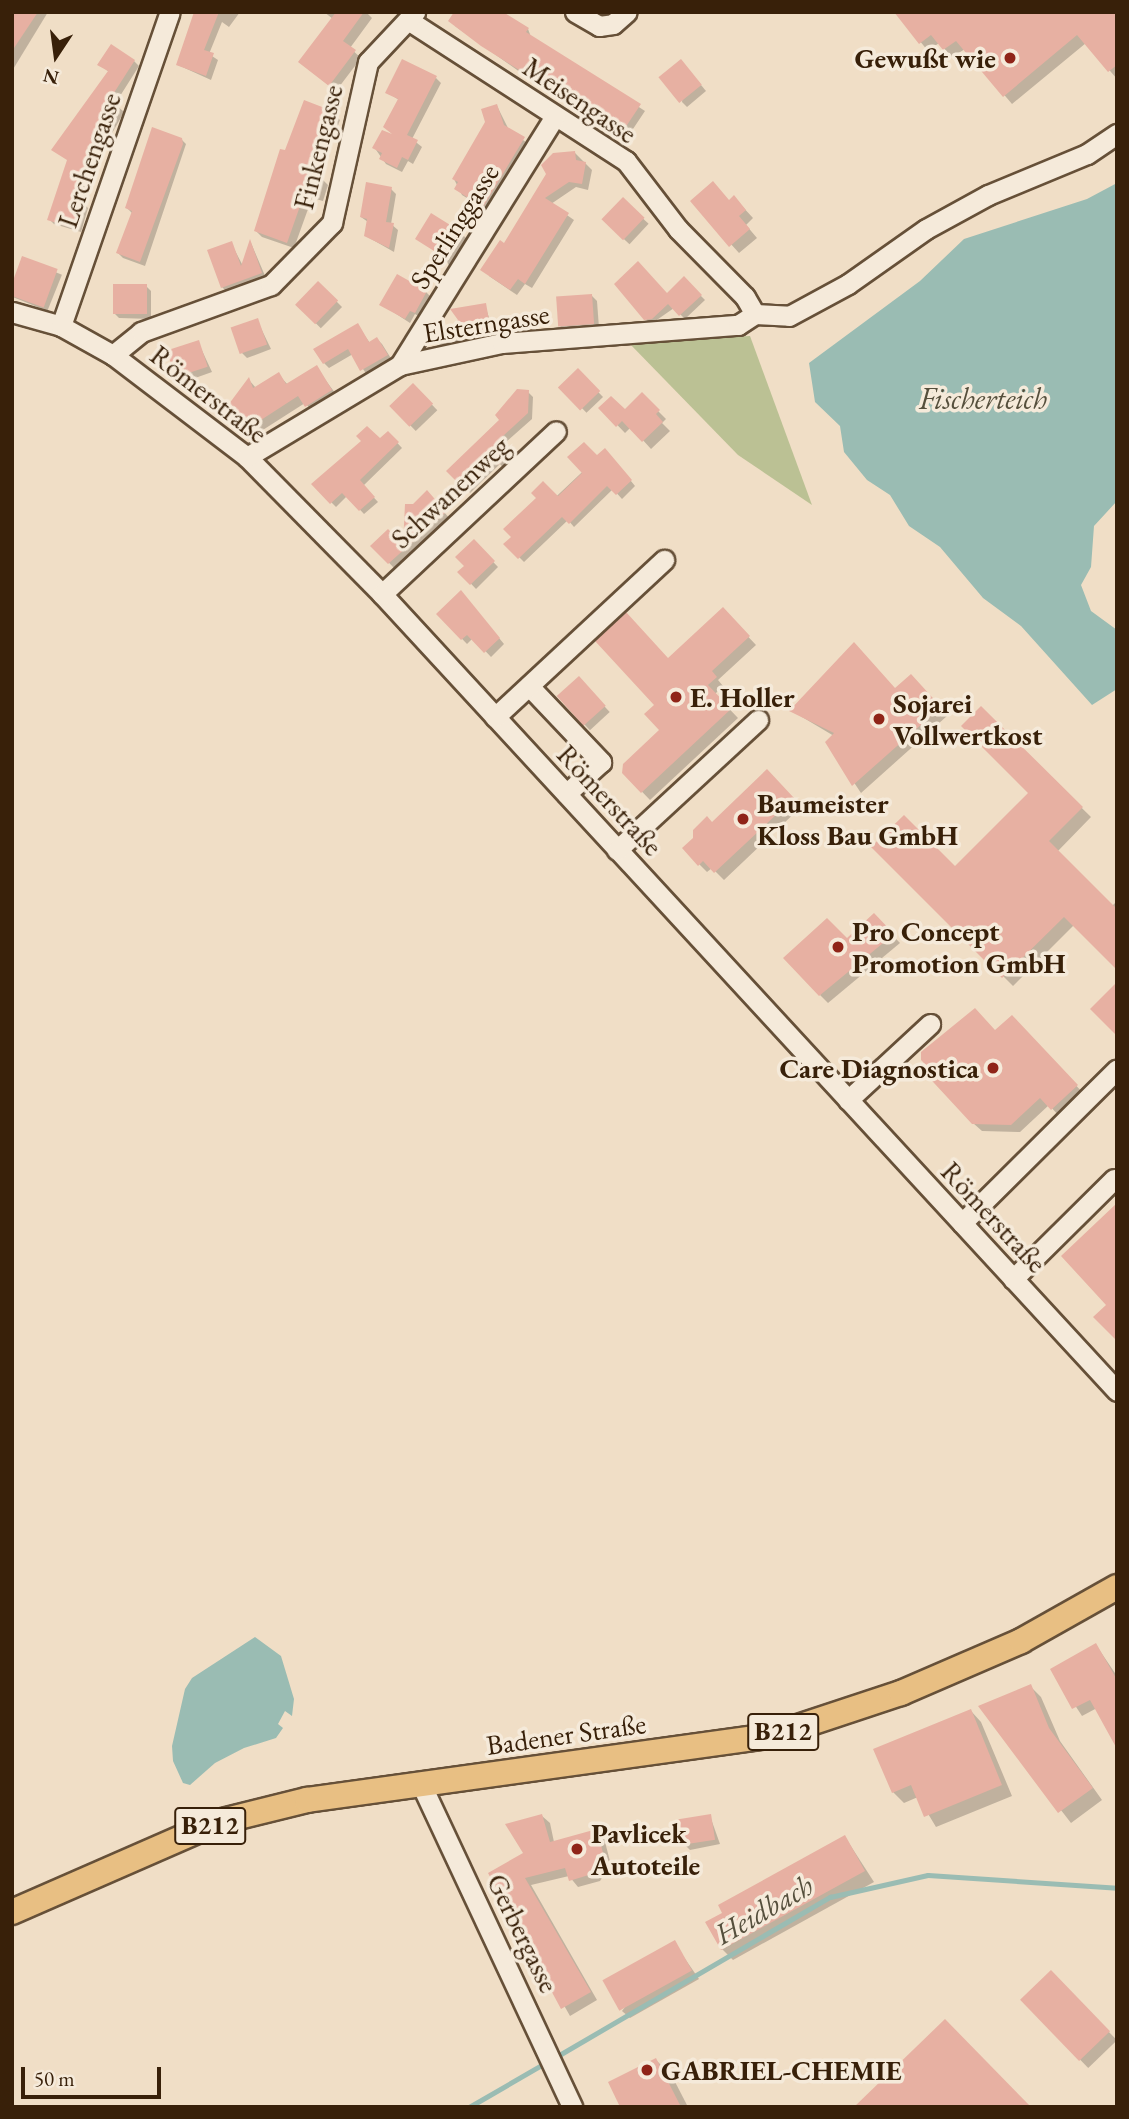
<!DOCTYPE html>
<html>
<head>
<meta charset="utf-8">
<style>
	body { margin:0 }
	#map { position:relative; width:1129px; height:2119px; overflow:hidden; background:#f0dec6; font-family:"EB Garamond",serif }
	div>[style] { position:absolute }
	.green>* { inset:0; background:#bbc194 }
	.water>* { inset:0; background:#9abcb3 }
	.shadow>* { inset:0; background:#0003; transform-origin:0 0 }
	.stream>* { height:5px; margin:-2.5px; padding:0 2.5px; transform-origin:2.5px; border-radius:2.5px; background:#9abcb3 }
	.building>* { inset:0; background:#e7b0a2; transform-origin:0 0 }
	.roads { filter:drop-shadow(2px 0 #665038) drop-shadow(-2px 0 #665038) drop-shadow(0 2px #665038) drop-shadow(0 -2px #665038) }
	.minor>* { height:19px; margin:-9.5px; padding:0 9.5px; transform-origin:9.5px; border-radius:9.5px; background:#f5eada }
	.major>* { height:24px; margin:-12px; padding:0 12px; transform-origin:12px; border-radius:12px; background:#e8bf83 }
	.dots>* { width:19px; height:19px; translate:-50% -50%; box-sizing:border-box; border:4px solid #f5eada; border-radius:50% }
	span { translate:-50% -50%; white-space:nowrap; text-align:center; line-height:1.15; -webkit-text-stroke:7px #f5eada; paint-order:stroke }
	.shield-label span { padding:2px 5px; background:#f5eada; border:2px solid; border-radius:5px; -webkit-text-stroke-width:0 }
	.shield-label { font-size:26px; color:#382009; font-weight:700 }
	.poi-label { font-size:28px; color:#382009; font-weight:700 }
	.right { translate:-100% -50%; text-align:right }
	.left { translate:0 -50%; text-align:left }
	.street-label { font-size:28px; color:#382009 }
	.water-label { font-size:30px; color:#554f3c; font-style:italic }
	.frame { position:absolute; inset:0; border:14px solid #382009; pointer-events:none }
	.north { position:absolute; left:21px; top:21px; width:70px; height:70px; -webkit-text-stroke:5px #f5eada; paint-order:stroke; rotate:193deg; font-size:19px; font-weight:700; line-height:28px; text-align:center; color:#382009 }
	.north::after { content:''; display:block; margin:auto; width:24px; height:32px; background:#382009; clip-path:polygon(50% 0,100% 100%,50% 72%,0 100%) }
	.scale { position:absolute; left:21px; top:2067px; width:140px; height:32px; box-sizing:border-box; border:4px solid #382009; border-top:0; padding-left:9px; font-size:21px; line-height:24px; white-space:nowrap; color:#382009; -webkit-text-stroke:5px #f5eada; paint-order:stroke }
</style>
</head>
<body>
<div id="map">
	<div class="green">
		<div style="clip-path:polygon(750px 336px,812px 505px,738px 455px,629px 343px)"></div>
	</div>
	<div class="water">
		<div style="clip-path:polygon(1117px 183px,1117px 501px,1094px 526px,1091px 567px,1081px 585px,1091px 611px,1117px 630px,1117px 689px,1092px 705px,1021px 626px,983px 598px,940px 547px,909px 526px,890px 495px,867px 480px,844px 452px,840px 426px,815px 402px,809px 363px,920px 281px,964px 239px,1087px 199px)"></div>
		<div style="clip-path:polygon(255px 1637px,281px 1656px,294px 1699px,292px 1716px,285px 1711px,278px 1724px,283px 1728px,276px 1738px,244px 1748px,215px 1763px,190px 1785px,183px 1783px,173px 1761px,172px 1746px,185px 1689px,192px 1678px)"></div>
	</div>
	<div class="shadow">
		<div style="clip-path:polygon(12px 12px,48px 12px,12px 71px)"></div>
		<div style="clip-path:polygon(196px 12px,240px 12px,229px 27px,222px 22px,209px 54px,218px 60px,211px 80px,178px 65px)"></div>
		<div style="clip-path:polygon(324px 12px,366px 12px,372px 18px,350px 48px,361px 58px,336px 91px,307px 68px,333px 19px)"></div>
		<div style="clip-path:polygon(896px 12px,1117px 12px,1117px 79px,1086px 43px,1012px 104px,965px 49px,952px 57px,939px 43px,928px 51px)"></div>
		<div style="clip-path:polygon(455px 26px,528px 29px,531px 37px,645px 111px,627px 138px,548px 92px)"></div>
		<div style="clip-path:polygon(134px 61px,139px 66px,115px 104px,124px 112px,83px 185px,88px 189px,83px 203px,88px 208px,81px 232px,54px 224px,49px 219px,109px 72px,99px 64px)"></div>
		<div style="clip-path:polygon(686px 67px,706px 91px,687px 107px,682px 102px)"></div>
		<div style="clip-path:polygon(436px 78px,441px 83px,412px 139px,422px 147px,413px 164px,408px 161px,402px 172px,386px 164px,374px 147px,396px 137px,399px 100px,387px 92px)"></div>
		<div style="clip-path:polygon(497px 106px,509px 130px,530px 145px,490px 212px,462px 195px,454px 179px)"></div>
		<div style="clip-path:polygon(334px 114px,340px 120px,323px 166px,322px 179px,328px 185px,323px 201px,312px 198px,294px 248px,262px 237px,256px 231px,286px 152px)"></div>
		<div style="clip-path:polygon(181px 139px,186px 144px,145px 266px,123px 258px,118px 253px,133px 214px,127px 208px)"></div>
		<div style="clip-path:polygon(575px 153px,592px 170px,588px 190px,576px 187px,551px 204px,574px 220px,532px 288px,525px 284px,517px 295px,489px 276px,504px 245px)"></div>
		<div style="clip-path:polygon(391px 189px,396px 194px,391px 224px,398px 230px,394px 252px,366px 236px,368px 222px,361px 217px)"></div>
		<div style="left:623px;top:200px;width:35px;height:28px;rotate:43deg"></div>
		<div style="clip-path:polygon(692px 201px,742px 206px,753px 218px,746px 225px,757px 238px,739px 253px)"></div>
		<div style="clip-path:polygon(462px 234px,467px 239px,450px 268px,445px 257px,417px 239px)"></div>
		<div style="clip-path:polygon(231px 243px,243px 266px,251px 243px,266px 278px,227px 292px,222px 287px)"></div>
		<div style="left:23px;top:259px;width:42px;height:39px;rotate:22deg"></div>
		<div style="clip-path:polygon(684px 279px,705px 300px,685px 319px,674px 308px,651px 324px,646px 319px)"></div>
		<div style="left:318px;top:283px;width:34px;height:30px;rotate:45deg"></div>
		<div style="clip-path:polygon(146px 286px,151px 291px,151px 319px,119px 318px,114px 313px)"></div>
		<div style="clip-path:polygon(426px 292px,431px 297px,420px 317px,415px 314px,410px 323px,381px 304px)"></div>
		<div style="clip-path:polygon(592px 296px,597px 301px,599px 328px,565px 331px,560px 326px)"></div>
		<div style="clip-path:polygon(485px 305px,495px 337px,441px 346px,437px 342px,460px 320px)"></div>
		<div style="clip-path:polygon(257px 320px,271px 349px,247px 358px,242px 353px)"></div>
		<div style="clip-path:polygon(357px 325px,370px 343px,377px 339px,382px 344px,392px 360px,367px 375px,353px 354px,329px 368px,324px 363px)"></div>
		<div style="clip-path:polygon(198px 342px,212px 372px,184px 382px,179px 377px)"></div>
		<div style="clip-path:polygon(316px 367px,338px 397px,313px 412px,305px 403px,255px 435px,225px 412px,249px 380px,256px 388px,279px 375px,288px 385px)"></div>
		<div style="left:578px;top:371px;width:36px;height:23px;rotate:46deg"></div>
		<div style="left:413px;top:385px;width:35px;height:30px;rotate:46deg"></div>
		<div style="clip-path:polygon(528px 392px,533px 397px,532px 419px,506px 442px,516px 458px,504px 469px,500px 464px,470px 493px,448px 471px)"></div>
		<div style="clip-path:polygon(642px 395px,666px 419px,662px 423px,670px 431px,651px 449px,631px 427px,625px 433px,601px 408px,625px 412px)"></div>
		<div style="clip-path:polygon(388px 433px,402px 448px,363px 486px,378px 502px,364px 514px,347px 496px,336px 507px,313px 484px)"></div>
		<div style="clip-path:polygon(610px 455px,635px 486px,622px 499px,613px 489px,574px 527px,568px 520px,524px 562px,506px 544px,597px 458px)"></div>
		<div style="clip-path:polygon(432px 497px,449px 518px,394px 568px,373px 546px,404px 548px,414px 505px)"></div>
		<div style="clip-path:polygon(474px 542px,498px 567px,476px 589px,460px 572px,466px 566px)"></div>
		<div style="clip-path:polygon(461px 592px,504px 644px,491px 657px,473px 638px,467px 644px,438px 614px)"></div>
		<div style="clip-path:polygon(723px 610px,756px 645px,718px 680px,723px 686px,715px 694px,738px 718px,650px 800px,624px 773px,662px 730px,656px 705px,669px 660px)"></div>
		<div style="left:579px;top:679px;width:45px;height:27px;rotate:47deg"></div>
		<div style="clip-path:polygon(919px 684px,947px 716px,861px 793px,827px 742px,834px 736px,792px 711px)"></div>
		<div style="clip-path:polygon(981px 709px,1091px 817px,1057px 852px,1112px 906px,1117px 901px,1117px 967px,1074px 925px,1013px 986px,874px 847px,955px 869px,1031px 793px)"></div>
		<div style="clip-path:polygon(767px 772px,801px 807px,724px 880px,712px 868px,707px 872px,699px 864px,712px 824px)"></div>
		<div style="clip-path:polygon(874px 916px,900px 943px,828px 1003px,820px 995px,847px 941px)"></div>
		<div style="clip-path:polygon(1012px 1017px,1084px 1094px,1060px 1117px,1049px 1105px,1020px 1132px,982px 1131px,973px 1123px,995px 1033px)"></div>
		<div style="clip-path:polygon(1096px 1645px,1117px 1676px,1117px 1745px,1097px 1708px,1082px 1716px,1052px 1670px)"></div>
		<div style="clip-path:polygon(1030px 1686px,1041px 1697px,1060px 1741px,1102px 1800px,1071px 1823px,981px 1707px)"></div>
		<div style="clip-path:polygon(971px 1711px,981px 1722px,1012px 1796px,936px 1827px,918px 1797px,904px 1803px,893px 1792px)"></div>
		<div style="clip-path:polygon(542px 1816px,550px 1823px,554px 1842px,596px 1831px,604px 1838px,611px 1865px,600px 1881px,578px 1887px,569px 1876px,531px 1885px,597px 2000px,570px 2016px,490px 1874px,525px 1854px)"></div>
		<div style="clip-path:polygon(710px 1816px,720px 1844px,690px 1850px,685px 1845px)"></div>
		<div style="clip-path:polygon(845px 1837px,874px 1882px,733px 1960px,722px 1949px)"></div>
		<div style="clip-path:polygon(674px 1943px,699px 1979px,630px 2018px,622px 2011px)"></div>
		<div style="left:1051px;top:1972px;width:95px;height:40px;rotate:46deg"></div>
		<div style="clip-path:polygon(656px 2060px,672px 2076px,688px 2107px,622px 2107px)"></div>
	</div>
	<div class="stream">
		<div style="left:554px;top:2058px;width:320px;rotate:-30.3deg"></div>
		<div style="left:830px;top:1897px;width:100px;rotate:-12.7deg"></div>
		<div style="left:928px;top:1875px;width:189px;rotate:3.9deg"></div>
		<div style="left:469px;top:2107px;width:88px;rotate:-30.1deg"></div>
	</div>
	<div class="building">
		<div style="clip-path:polygon(12px 12px,38px 12px,12px 51px)"></div>
		<div style="clip-path:polygon(194px 12px,219px 12px,204px 50px,214px 53px,206px 76px,176px 65px)"></div>
		<div style="clip-path:polygon(336px 12px,364px 12px,343px 41px,356px 50px,329px 86px,298px 62px)"></div>
		<div style="clip-path:polygon(454px 12px,503px 12px,529px 28px,526px 32px,641px 104px,621px 134px,481px 46px,448px 21px)"></div>
		<div style="clip-path:polygon(894px 12px,1117px 12px,1117px 65px,1108px 72px,1077px 35px,1003px 97px,956px 41px,943px 50px,931px 35px,919px 44px)"></div>
		<div style="clip-path:polygon(111px 44px,135px 60px,110px 99px,120px 105px,95px 144px,101px 147px,78px 181px,84px 183px,79px 200px,85px 202px,76px 229px,47px 220px,67px 160px,51px 150px,108px 71px,97px 65px)"></div>
		<div style="clip-path:polygon(402px 59px,437px 76px,407px 135px,418px 140px,408px 160px,402px 157px,397px 168px,379px 159px,382px 153px,372px 148px,382px 130px,392px 134px,383px 127px,398px 99px,385px 93px)"></div>
		<div style="left:681px;top:59px;width:33px;height:29px;rotate:51deg"></div>
		<div style="clip-path:polygon(304px 100px,335px 112px,317px 160px,320px 161px,316px 175px,323px 177px,317px 196px,305px 192px,287px 243px,254px 231px,280px 149px,285px 150px)"></div>
		<div style="clip-path:polygon(497px 104px,504px 125px,525px 137px,483px 207px,454px 189px,458px 182px,452px 179px,485px 122px,481px 109px)"></div>
		<div style="clip-path:polygon(152px 127px,182px 138px,183px 144px,140px 262px,116px 253px,132px 211px,125px 208px)"></div>
		<div style="clip-path:polygon(575px 151px,576px 160px,586px 162px,582px 184px,569px 182px,545px 198px,569px 213px,525px 284px,518px 279px,510px 290px,480px 270px,500px 240px,504px 243px,546px 174px,541px 165px,553px 153px)"></div>
		<div style="clip-path:polygon(713px 181px,729px 200px,734px 195px,746px 210px,739px 216px,750px 229px,729px 247px,690px 201px)"></div>
		<div style="clip-path:polygon(366px 182px,392px 187px,386px 222px,394px 223px,389px 248px,364px 236px,367px 219px,360px 217px)"></div>
		<div style="left:623px;top:197px;width:30px;height:31px;rotate:44deg"></div>
		<div style="clip-path:polygon(431px 213px,463px 233px,444px 264px,442px 256px,415px 239px)"></div>
		<div style="clip-path:polygon(250px 239px,262px 273px,221px 288px,207px 250px,232px 241px,241px 266px)"></div>
		<div style="left:22px;top:256px;width:38px;height:41px;rotate:20deg"></div>
		<div style="clip-path:polygon(638px 261px,667px 293px,684px 276px,702px 295px,679px 316px,668px 304px,652px 319px,644px 320px,614px 284px)"></div>
		<div style="clip-path:polygon(397px 274px,427px 291px,415px 313px,410px 311px,405px 319px,379px 305px)"></div>
		<div style="left:318px;top:281px;width:28px;height:33px;rotate:44deg"></div>
		<div style="left:113px;top:284px;width:34px;height:30px"></div>
		<div style="left:592px;top:294px;width:30px;height:36px;rotate:86deg"></div>
		<div style="clip-path:polygon(486px 303px,491px 332px,435px 342px,458px 320px,450px 309px)"></div>
		<div style="left:258px;top:318px;width:28px;height:29px;rotate:71deg"></div>
		<div style="clip-path:polygon(358px 323px,369px 342px,377px 337px,388px 355px,360px 371px,348px 349px,323px 364px,313px 349px)"></div>
		<div style="left:199px;top:340px;width:28px;height:34px;rotate:72deg"></div>
		<div style="clip-path:polygon(317px 365px,332px 390px,305px 407px,298px 396px,247px 429px,223px 412px,249px 377px,253px 388px,279px 372px,286px 384px)"></div>
		<div style="left:578px;top:368px;width:32px;height:28px;rotate:46deg"></div>
		<div style="left:413px;top:383px;width:29px;height:33px;rotate:46deg"></div>
		<div style="clip-path:polygon(517px 389px,529px 390px,528px 413px,502px 437px,512px 452px,498px 465px,494px 461px,464px 489px,446px 471px,499px 420px,495px 415px)"></div>
		<div style="clip-path:polygon(642px 392px,660px 410px,656px 414px,663px 422px,642px 442px,622px 421px,616px 427px,598px 408px,611px 396px,625px 409px)"></div>
		<div style="clip-path:polygon(367px 426px,380px 438px,388px 431px,399px 442px,360px 480px,375px 497px,359px 511px,342px 493px,330px 504px,311px 484px,361px 441px,356px 436px)"></div>
		<div style="clip-path:polygon(584px 442px,597px 455px,605px 448px,632px 480px,616px 495px,607px 486px,569px 524px,562px 517px,518px 559px,503px 544px,511px 537px,503px 529px,536px 498px,531px 493px,543px 481px,558px 496px,582px 473px,567px 457px)"></div>
		<div style="clip-path:polygon(427px 490px,446px 512px,388px 564px,370px 546px,388px 529px,403px 545px,405px 504px,413px 504px)"></div>
		<div style="clip-path:polygon(474px 539px,495px 561px,470px 585px,457px 572px,464px 566px,455px 557px)"></div>
		<div style="clip-path:polygon(461px 590px,500px 638px,484px 653px,467px 635px,461px 640px,436px 614px)"></div>
		<div style="clip-path:polygon(723px 607px,750px 636px,712px 671px,717px 677px,708px 685px,731px 709px,641px 793px,622px 773px,623px 764px,659px 730px,644px 714px,654px 705px,595px 641px,626px 612px,668px 658px)"></div>
		<div style="clip-path:polygon(854px 642px,895px 688px,911px 674px,941px 707px,852px 786px,825px 742px,834px 733px,789px 711px)"></div>
		<div style="left:579px;top:676px;width:40px;height:30px;rotate:48deg"></div>
		<div style="clip-path:polygon(981px 706px,1083px 807px,1049px 841px,1117px 909px,1117px 970px,1064px 917px,1002px 978px,871px 847px,904px 815px,955px 866px,1028px 793px,961px 726px)"></div>
		<div style="clip-path:polygon(767px 769px,794px 798px,714px 873px,703px 861px,698px 866px,682px 848px,693px 838px,693px 830px,707px 816px,712px 822px)"></div>
		<div style="clip-path:polygon(874px 913px,894px 934px,819px 996px,783px 958px,827px 918px,847px 938px)"></div>
		<div style="clip-path:polygon(1117px 982px,1117px 1036px,1090px 1009px)"></div>
		<div style="clip-path:polygon(975px 1008px,995px 1030px,1012px 1015px,1078px 1085px,1051px 1110px,1040px 1098px,1011px 1125px,972px 1124px,922px 1070px,927px 1066px,921px 1060px,921px 1052px)"></div>
		<div style="clip-path:polygon(1117px 1203px,1117px 1341px,1093px 1317px,1106px 1305px,1061px 1256px)"></div>
		<div style="clip-path:polygon(1096px 1643px,1117px 1680px,1117px 1749px,1090px 1700px,1072px 1709px,1050px 1669px)"></div>
		<div style="clip-path:polygon(1031px 1684px,1049px 1728px,1093px 1788px,1058px 1813px,978px 1706px)"></div>
		<div style="clip-path:polygon(971px 1709px,1002px 1785px,924px 1817px,911px 1785px,892px 1793px,873px 1749px)"></div>
		<div style="clip-path:polygon(542px 1814px,550px 1842px,597px 1829px,604px 1857px,592px 1874px,569px 1881px,565px 1868px,525px 1878px,591px 1992px,561px 2009px,488px 1873px,523px 1853px,505px 1824px)"></div>
		<div style="left:711px;top:1814px;width:26px;height:33px;rotate:81deg"></div>
		<div style="clip-path:polygon(845px 1835px,865px 1871px,721px 1950px,705px 1922px,722px 1913px,718px 1905px)"></div>
		<div style="left:675px;top:1940px;width:35px;height:83px;rotate:61deg"></div>
		<div style="left:1051px;top:1970px;width:85px;height:43px;rotate:46deg"></div>
		<div style="clip-path:polygon(945px 2019px,1031px 2107px,854px 2107px)"></div>
		<div style="clip-path:polygon(656px 2058px,681px 2107px,620px 2107px,608px 2082px)"></div>
	</div>
	<div class="roads">
		<div class="minor">
			<div style="left:575px;top:12px;width:28px;rotate:30deg"></div>
			<div style="left:599px;top:26px;width:14px;rotate:-8deg"></div>
			<div style="left:613px;top:24px;width:18px;rotate:-41deg"></div>
			<div style="left:408px;top:20px;width:260px;rotate:32.9deg"></div>
			<div style="left:626px;top:161px;width:86px;rotate:52.6deg"></div>
			<div style="left:678px;top:229px;width:95px;rotate:45.4deg"></div>
			<div style="left:745px;top:297px;width:20px;rotate:60deg"></div>
			<div style="left:12px;top:312px;width:51px;rotate:15.9deg"></div>
			<div style="left:61px;top:326px;width:60px;rotate:29.1deg"></div>
			<div style="left:113px;top:355px;width:168px;rotate:37.3deg"></div>
			<div style="left:247px;top:457px;width:192px;rotate:45.4deg"></div>
			<div style="left:382px;top:594px;width:1084px;rotate:47.32deg"></div>
			<div style="left:755px;top:314px;width:34px;rotate:3deg"></div>
			<div style="left:789px;top:316px;width:67px;rotate:-28.5deg"></div>
			<div style="left:848px;top:284px;width:95px;rotate:-35.2deg"></div>
			<div style="left:926px;top:229px;width:71px;rotate:-28.7deg"></div>
			<div style="left:988px;top:195px;width:107px;rotate:-22.5deg"></div>
			<div style="left:1087px;top:154px;width:36px;rotate:-34deg"></div>
			<div style="left:61px;top:326px;width:332px;rotate:-70.9deg"></div>
			<div style="left:113px;top:355px;width:36px;rotate:-39deg"></div>
			<div style="left:141px;top:332px;width:138px;rotate:-19.9deg"></div>
			<div style="left:271px;top:285px;width:87px;rotate:-45.5deg"></div>
			<div style="left:332px;top:223px;width:165px;rotate:-77.4deg"></div>
			<div style="left:368px;top:62px;width:69px;rotate:-46.8deg"></div>
			<div style="left:400px;top:365px;width:293px;rotate:-58.1deg"></div>
			<div style="left:247px;top:457px;width:179px;rotate:-31deg"></div>
			<div style="left:400px;top:365px;width:104px;rotate:-12.2deg"></div>
			<div style="left:502px;top:343px;width:237px;rotate:-4.4deg"></div>
			<div style="left:738px;top:325px;width:20px;rotate:-33deg"></div>
			<div style="left:382px;top:594px;width:238px;rotate:-43.1deg"></div>
			<div style="left:529px;top:686px;width:105px;rotate:46.5deg"></div>
			<div style="left:601px;top:762px;width:47px;rotate:137.6deg"></div>
			<div style="left:495px;top:717px;width:231px;rotate:-42.9deg"></div>
			<div style="left:617px;top:850px;width:192px;rotate:-42.7deg"></div>
			<div style="left:848px;top:1100px;width:112px;rotate:-42.8deg"></div>
			<div style="left:962px;top:1223px;width:218px;rotate:-44.8deg"></div>
			<div style="left:1013px;top:1279px;width:142px;rotate:-44.7deg"></div>
			<div style="left:421px;top:1784px;width:357px;rotate:64.9deg"></div>
		</div>
		<div class="major">
			<div style="left:12px;top:1912px;width:225px;rotate:-23.6deg"></div>
			<div style="left:218px;top:1822px;width:92px;rotate:-13.9deg"></div>
			<div style="left:307px;top:1800px;width:468px;rotate:-7.9deg"></div>
			<div style="left:771px;top:1736px;width:137px;rotate:-18.3deg"></div>
			<div style="left:901px;top:1693px;width:131px;rotate:-23.4deg"></div>
			<div style="left:1021px;top:1641px;width:110px;rotate:-29.4deg"></div>
		</div>
	</div>
	<div class="dots">
		<div style="left:1010px;top:58px;background:#8f2418"></div>
		<div style="left:676px;top:697px;background:#8f2418"></div>
		<div style="left:879px;top:719px;background:#8f2418"></div>
		<div style="left:743px;top:819px;background:#8f2418"></div>
		<div style="left:838px;top:947px;background:#8f2418"></div>
		<div style="left:993px;top:1068px;background:#8f2418"></div>
		<div style="left:577px;top:1849px;background:#8f2418"></div>
		<div style="left:647px;top:2070px;background:#8f2418"></div>
	</div>
	<div class="shield-label">
		<span style="left:783px;top:1732px">B212</span>
		<span style="left:210px;top:1826px">B212</span>
	</div>
	<div class="poi-label">
		<span class="right" style="left:996px;top:58px">Gewußt wie</span>
		<span class="left" style="left:690px;top:697px">E. Holler</span>
		<span class="left" style="left:893px;top:719px">Sojarei<br>Vollwertkost</span>
		<span class="left" style="left:757px;top:819px">Baumeister<br>Kloss Bau GmbH</span>
		<span class="left" style="left:852px;top:947px">Pro Concept<br>Promotion GmbH</span>
		<span class="right" style="left:979px;top:1068px">Care Diagnostica</span>
		<span class="left" style="left:591px;top:1849px">Pavlicek<br>Autoteile</span>
		<span class="left" style="left:661px;top:2070px">GABRIEL-CHEMIE</span>
	</div>
	<div class="street-label">
		<span style="left:580px;top:100px;rotate:34deg">Meisengasse</span>
		<span style="left:318px;top:147px;rotate:-76deg">Finkengasse</span>
		<span style="left:89px;top:160px;rotate:-71deg">Lerchengasse</span>
		<span style="left:454px;top:226px;rotate:-58deg">Sperlinggasse</span>
		<span style="left:486px;top:323px;rotate:-9deg">Elsterngasse</span>
		<span style="left:209px;top:394px;rotate:38deg">Römerstraße</span>
		<span style="left:450px;top:492px;rotate:-43deg">Schwanenweg</span>
		<span style="left:610px;top:800px;rotate:47deg">Römerstraße</span>
		<span style="left:994px;top:1217px;rotate:47deg">Römerstraße</span>
		<span style="left:566px;top:1734px;rotate:-8deg">Badener Straße</span>
		<span style="left:523px;top:1933px;rotate:64deg">Gerbergasse</span>
	</div>
	<div class="water-label">
		<span style="left:983px;top:399px">Fischerteich</span>
		<span style="left:764px;top:1910px;rotate:-30deg">Heidbach</span>
	</div>
	<div class="frame"></div>
	<div class="north">N</div>
	<div class="scale">50 m</div>
</div>
</body>
</html>
